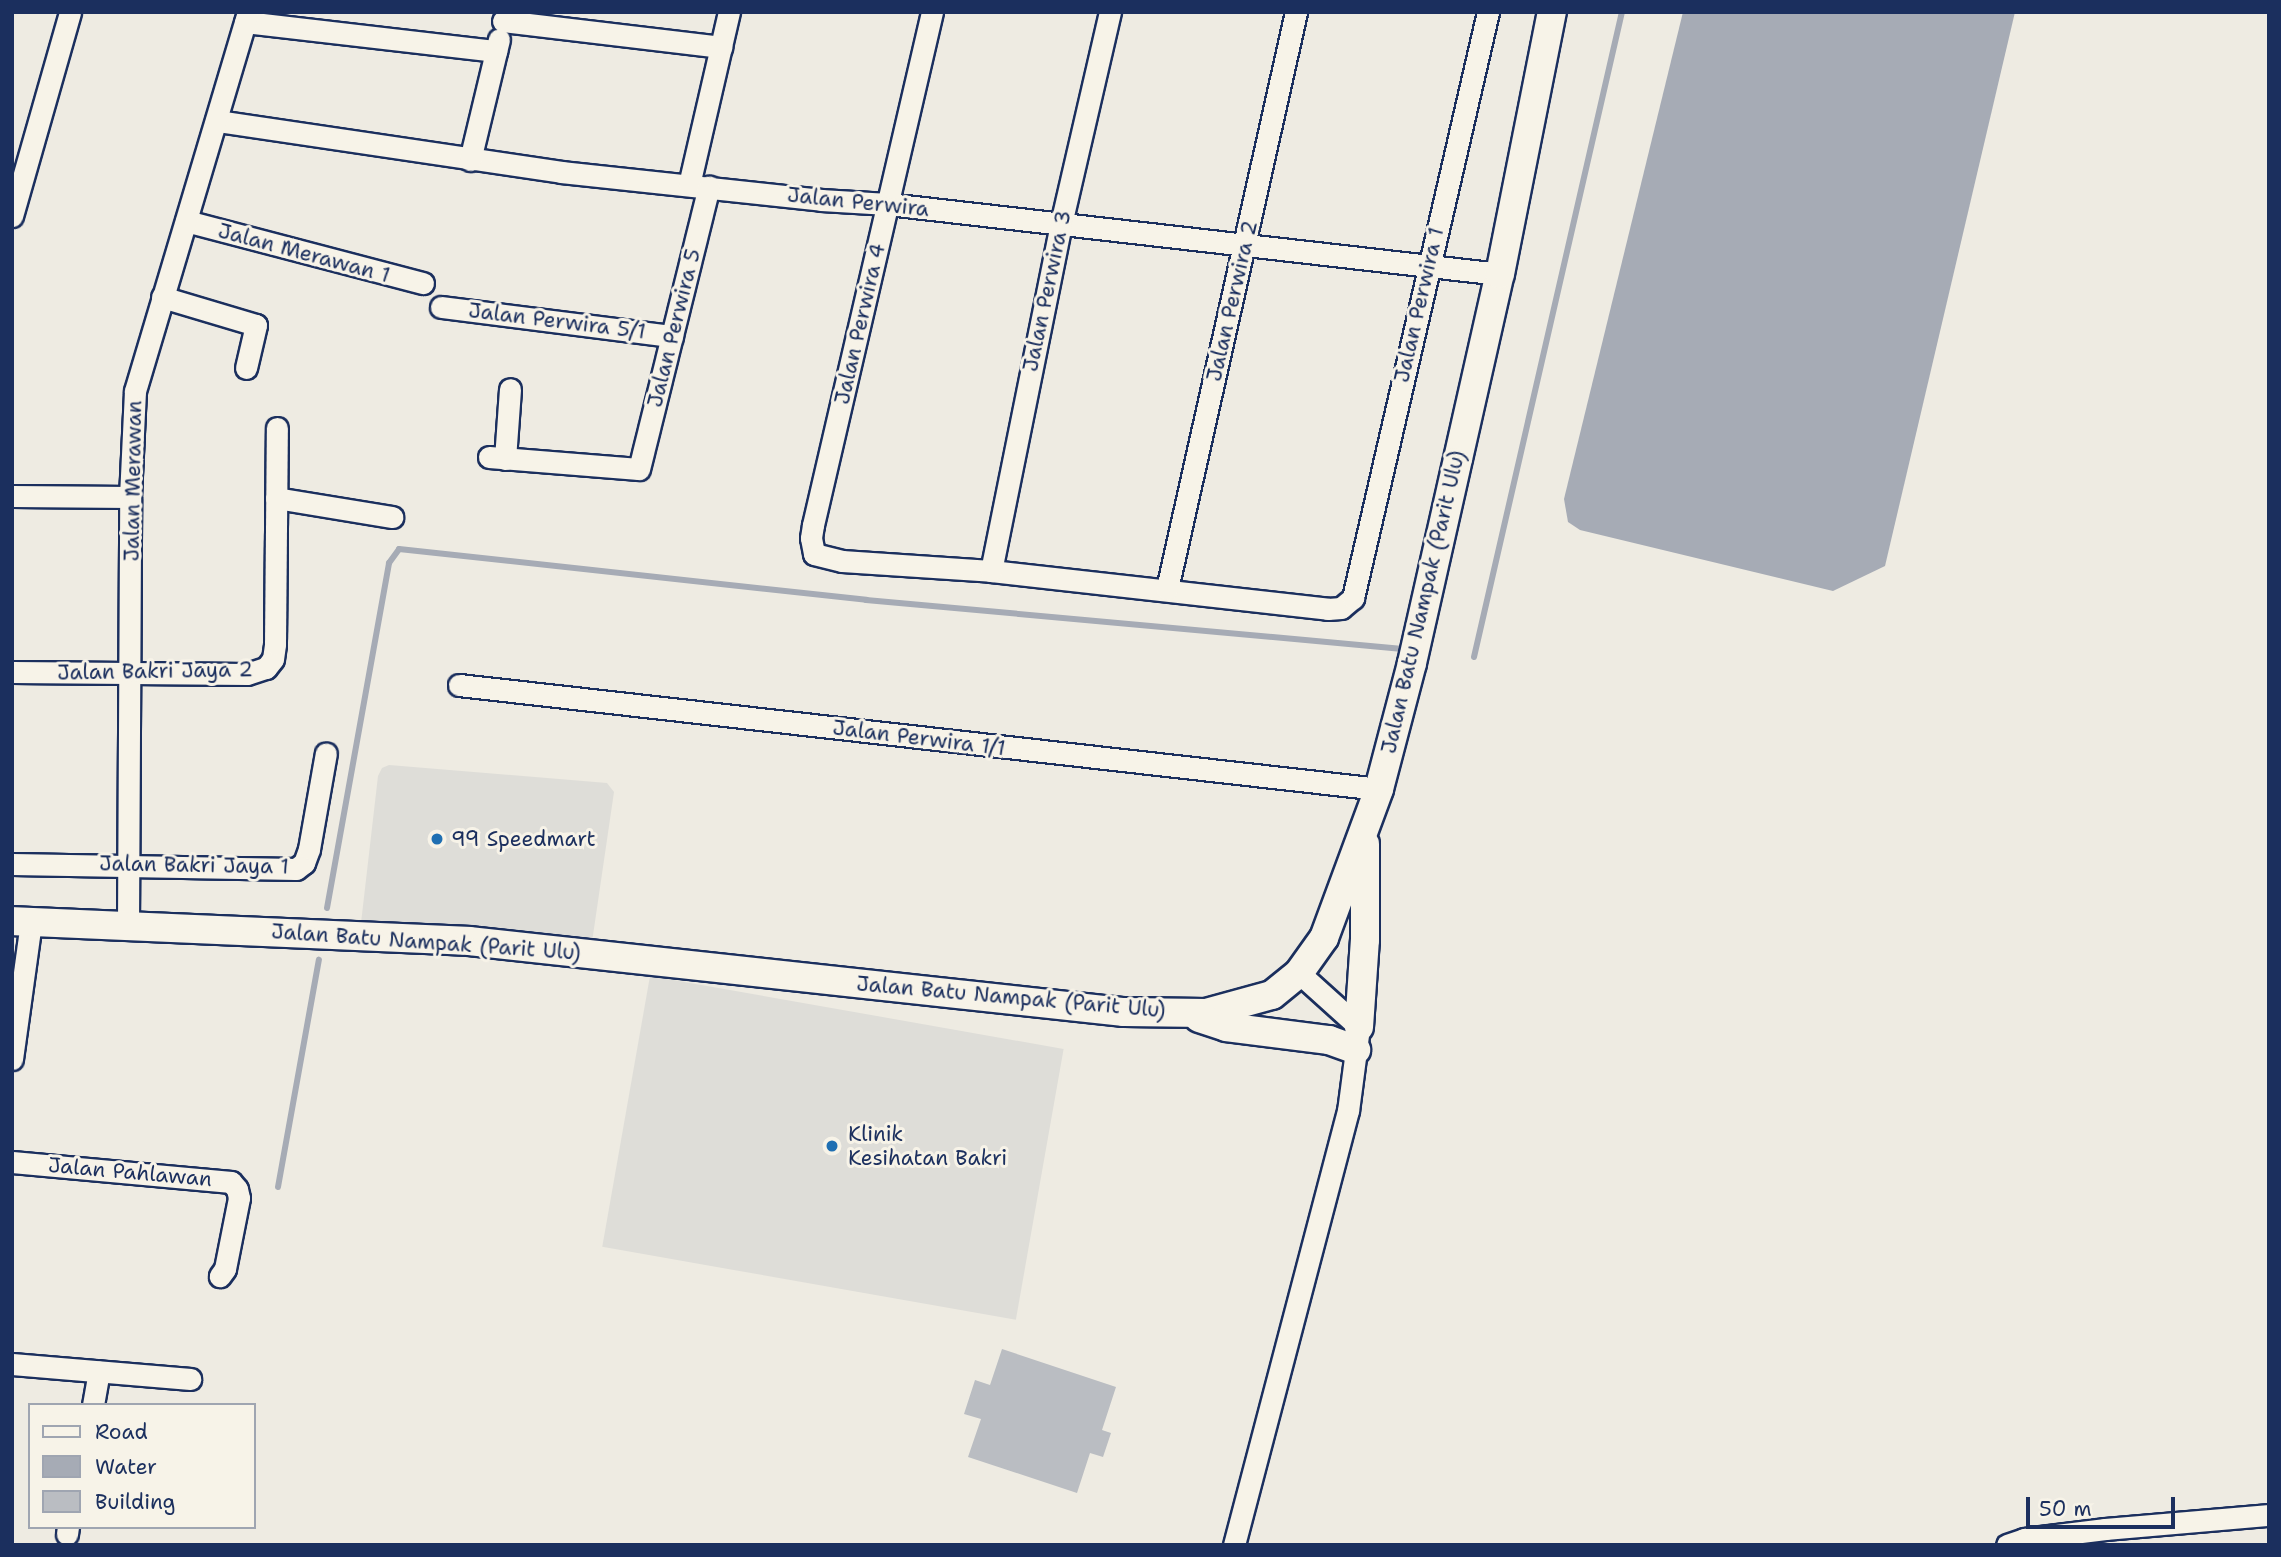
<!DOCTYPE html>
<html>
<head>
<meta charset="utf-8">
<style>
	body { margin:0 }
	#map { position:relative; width:2281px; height:1557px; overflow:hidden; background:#eeebe2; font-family:"Shantell Sans",sans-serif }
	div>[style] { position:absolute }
	.built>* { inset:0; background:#deddd8; transform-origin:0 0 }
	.water>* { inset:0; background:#a6abb5 }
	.stream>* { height:6px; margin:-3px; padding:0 3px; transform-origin:3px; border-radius:3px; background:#a6abb5 }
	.building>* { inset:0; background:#babdc2 }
	.roads { filter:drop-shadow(2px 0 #1b2f5e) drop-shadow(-2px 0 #1b2f5e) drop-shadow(0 2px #1b2f5e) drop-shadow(0 -2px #1b2f5e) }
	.minor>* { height:21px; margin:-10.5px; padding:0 10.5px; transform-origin:10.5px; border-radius:10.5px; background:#f7f3e8 }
	.tertiary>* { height:28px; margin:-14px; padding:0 14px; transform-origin:14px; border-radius:14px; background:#f7f3e8 }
	.dots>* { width:19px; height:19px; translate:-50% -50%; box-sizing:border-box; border:4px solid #f7f3e8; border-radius:50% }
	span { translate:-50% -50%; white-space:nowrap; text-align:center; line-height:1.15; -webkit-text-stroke:6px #f7f3e8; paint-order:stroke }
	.street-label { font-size:21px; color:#1b2f5e }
	.poi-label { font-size:21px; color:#1b2f5e }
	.left { translate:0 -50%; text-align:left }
	.frame { position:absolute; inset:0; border:14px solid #1b2f5e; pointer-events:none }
	.legend { position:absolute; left:28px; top:1403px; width:228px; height:126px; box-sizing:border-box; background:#f7f3e8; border:2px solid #9fa5b1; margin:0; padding:9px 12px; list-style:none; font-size:21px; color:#1b2f5e }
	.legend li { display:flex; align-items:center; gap:14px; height:35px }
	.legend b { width:35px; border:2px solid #9fa5b1 }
	.scale { position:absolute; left:2026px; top:1497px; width:149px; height:32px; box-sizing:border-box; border:4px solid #1b2f5e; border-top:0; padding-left:9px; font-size:21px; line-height:24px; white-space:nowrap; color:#1b2f5e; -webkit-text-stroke:5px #f7f3e8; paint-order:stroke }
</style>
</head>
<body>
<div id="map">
	<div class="built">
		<div style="clip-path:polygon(389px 765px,607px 783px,614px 792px,592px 942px,361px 923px,378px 776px,382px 768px)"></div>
		<div style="left:650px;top:976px;width:420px;height:275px;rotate:10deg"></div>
	</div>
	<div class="water">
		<div style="clip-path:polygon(1683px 12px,2015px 12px,1885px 566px,1833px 591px,1580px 530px,1568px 522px,1564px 499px)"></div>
	</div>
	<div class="stream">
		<div style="left:1474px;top:657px;width:662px;rotate:-77.08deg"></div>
		<div style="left:327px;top:908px;width:351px;rotate:-79.8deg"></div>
		<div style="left:389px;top:563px;width:17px;rotate:-54deg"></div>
		<div style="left:399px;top:549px;width:470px;rotate:6.2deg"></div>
		<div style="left:866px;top:600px;width:539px;rotate:5.21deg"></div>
		<div style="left:278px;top:1187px;width:231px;rotate:-79.8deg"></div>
	</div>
	<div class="building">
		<div style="clip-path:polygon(1002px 1349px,1116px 1387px,1102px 1430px,1111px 1433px,1103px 1457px,1090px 1453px,1077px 1493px,968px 1457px,981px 1419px,964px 1414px,975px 1380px,990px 1385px)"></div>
	</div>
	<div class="roads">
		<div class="minor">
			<div style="left:932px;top:12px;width:527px;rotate:103.06deg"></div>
			<div style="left:813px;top:525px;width:13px;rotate:99deg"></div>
			<div style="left:811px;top:538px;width:16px;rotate:79deg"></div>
			<div style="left:814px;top:554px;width:29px;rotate:14deg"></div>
			<div style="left:842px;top:561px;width:149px;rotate:3.8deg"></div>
			<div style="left:991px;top:571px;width:339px;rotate:6.4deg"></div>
			<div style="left:1328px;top:609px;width:13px;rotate:-4deg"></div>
			<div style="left:1341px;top:608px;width:16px;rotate:-40deg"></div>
			<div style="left:1353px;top:598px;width:601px;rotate:-77.03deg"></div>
			<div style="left:503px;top:21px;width:220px;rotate:6.8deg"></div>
			<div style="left:245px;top:22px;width:253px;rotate:6.6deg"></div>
			<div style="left:217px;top:121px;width:348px;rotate:8.4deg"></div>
			<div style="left:561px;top:172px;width:262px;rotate:6.1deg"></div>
			<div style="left:821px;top:200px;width:67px;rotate:3.4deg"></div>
			<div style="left:888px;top:204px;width:616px;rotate:6.53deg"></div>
			<div style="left:470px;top:160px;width:124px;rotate:-76.5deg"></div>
			<div style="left:689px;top:185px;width:178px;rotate:-77deg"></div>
			<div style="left:12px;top:216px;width:212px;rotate:-74.1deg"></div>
			<div style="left:186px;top:221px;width:245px;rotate:14.7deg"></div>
			<div style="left:162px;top:297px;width:98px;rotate:16.6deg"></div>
			<div style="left:256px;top:325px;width:44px;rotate:103.1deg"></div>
			<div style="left:441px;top:307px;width:233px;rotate:7.2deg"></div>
			<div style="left:489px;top:457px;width:150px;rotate:4.6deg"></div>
			<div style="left:639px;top:469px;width:291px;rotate:-76.1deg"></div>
			<div style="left:505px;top:459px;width:70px;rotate:-85.9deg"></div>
			<div style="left:12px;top:496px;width:118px;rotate:0.5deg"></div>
			<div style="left:276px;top:498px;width:118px;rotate:9.3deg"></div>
			<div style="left:991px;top:571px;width:354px;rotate:-78.6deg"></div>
			<div style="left:1061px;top:224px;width:218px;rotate:-77deg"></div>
			<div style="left:1167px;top:589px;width:591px;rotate:-77.4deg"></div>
			<div style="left:12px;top:672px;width:235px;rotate:0.5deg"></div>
			<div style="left:247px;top:674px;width:20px;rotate:-18deg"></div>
			<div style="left:266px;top:668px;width:11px;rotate:-52deg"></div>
			<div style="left:273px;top:659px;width:15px;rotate:-82deg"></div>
			<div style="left:275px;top:644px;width:216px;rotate:-89.5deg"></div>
			<div style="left:459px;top:685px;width:926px;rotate:6.45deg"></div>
			<div style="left:12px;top:864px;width:284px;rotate:1deg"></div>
			<div style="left:296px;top:869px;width:10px;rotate:-37deg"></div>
			<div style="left:304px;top:863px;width:15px;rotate:-70deg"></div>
			<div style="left:309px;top:849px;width:97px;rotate:-80deg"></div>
			<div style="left:128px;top:924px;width:427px;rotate:-89.7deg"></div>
			<div style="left:130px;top:497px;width:106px;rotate:-87.3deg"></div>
			<div style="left:135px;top:391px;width:395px;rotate:-73.4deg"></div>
			<div style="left:12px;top:1059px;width:138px;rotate:-82.1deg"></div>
			<div style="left:12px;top:1162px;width:220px;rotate:5.2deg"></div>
			<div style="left:231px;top:1182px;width:9px;rotate:49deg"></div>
			<div style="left:237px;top:1189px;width:9px;rotate:77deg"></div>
			<div style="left:239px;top:1198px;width:72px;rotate:101.2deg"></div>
			<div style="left:225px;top:1269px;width:9px;rotate:126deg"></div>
			<div style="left:12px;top:1364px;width:179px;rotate:4.8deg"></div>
			<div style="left:93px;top:1405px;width:34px;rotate:-80deg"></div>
			<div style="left:67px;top:1534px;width:7px;rotate:-82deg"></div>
			<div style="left:1234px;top:1545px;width:449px;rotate:-75.3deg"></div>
			<div style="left:1348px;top:1111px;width:85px;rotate:-82.5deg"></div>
			<div style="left:1359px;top:1027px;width:81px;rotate:-138deg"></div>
			<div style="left:2007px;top:1545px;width:18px;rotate:-19deg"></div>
			<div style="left:2024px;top:1539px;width:82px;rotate:-7deg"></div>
			<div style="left:2105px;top:1529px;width:165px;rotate:-4.9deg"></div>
		</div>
		<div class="tertiary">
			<div style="left:12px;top:921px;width:457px;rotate:2.5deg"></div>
			<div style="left:469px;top:941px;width:659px;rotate:6.19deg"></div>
			<div style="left:1124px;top:1012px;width:82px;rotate:0.7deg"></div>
			<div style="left:1206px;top:1013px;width:68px;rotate:-15.3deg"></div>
			<div style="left:1272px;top:995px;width:35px;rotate:-39deg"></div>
			<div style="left:1299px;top:973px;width:43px;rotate:-54.5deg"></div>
			<div style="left:1324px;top:938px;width:159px;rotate:-69.7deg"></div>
			<div style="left:1379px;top:789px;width:130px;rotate:-75.3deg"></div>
			<div style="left:1412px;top:663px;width:399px;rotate:-77.3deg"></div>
			<div style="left:1500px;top:274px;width:267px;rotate:-78.8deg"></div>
			<div style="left:1199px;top:1018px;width:28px;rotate:18deg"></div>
			<div style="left:1226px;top:1027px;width:104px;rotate:7.2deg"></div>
			<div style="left:1329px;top:1040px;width:29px;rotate:20deg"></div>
			<div style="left:1359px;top:1027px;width:87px;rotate:-86.1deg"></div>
			<div style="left:1365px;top:940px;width:96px;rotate:-90deg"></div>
		</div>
	</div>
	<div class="dots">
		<div style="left:437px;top:839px;background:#1f6fb2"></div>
		<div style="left:832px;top:1146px;background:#1f6fb2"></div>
	</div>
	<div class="street-label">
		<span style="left:858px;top:202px;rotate:6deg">Jalan Perwira</span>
		<span style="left:304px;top:253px;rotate:15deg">Jalan Merawan 1</span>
		<span style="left:1047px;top:291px;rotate:-78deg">Jalan Perwira 3</span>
		<span style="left:1232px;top:301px;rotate:-77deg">Jalan Perwira 2</span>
		<span style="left:1419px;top:305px;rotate:-77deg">Jalan Perwira 1</span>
		<span style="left:557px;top:321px;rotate:7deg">Jalan Perwira 5/1</span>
		<span style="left:860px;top:324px;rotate:-77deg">Jalan Perwira 4</span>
		<span style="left:674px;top:328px;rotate:-76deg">Jalan Perwira 5</span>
		<span style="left:133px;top:481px;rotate:-89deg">Jalan Merawan</span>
		<span style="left:1423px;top:602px;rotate:-77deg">Jalan Batu Nampak (Parit Ulu)</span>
		<span style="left:155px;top:671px;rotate:-1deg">Jalan Bakri Jaya 2</span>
		<span style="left:919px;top:738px;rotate:7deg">Jalan Perwira 1/1</span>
		<span style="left:194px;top:865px;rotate:1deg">Jalan Bakri Jaya 1</span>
		<span style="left:426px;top:942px;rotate:4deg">Jalan Batu Nampak (Parit Ulu)</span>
		<span style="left:1011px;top:997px;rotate:5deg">Jalan Batu Nampak (Parit Ulu)</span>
		<span style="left:130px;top:1172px;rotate:5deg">Jalan Pahlawan</span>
	</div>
	<div class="poi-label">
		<span class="left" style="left:451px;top:839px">99 Speedmart</span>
		<span class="left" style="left:848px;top:1146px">Klinik<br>Kesihatan Bakri</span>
	</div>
	<div class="frame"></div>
	<ul class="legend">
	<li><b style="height:9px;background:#f7f3e8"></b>Road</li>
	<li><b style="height:19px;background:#a6abb5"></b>Water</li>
	<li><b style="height:19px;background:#babdc2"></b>Building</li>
	</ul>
	<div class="scale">50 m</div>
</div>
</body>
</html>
